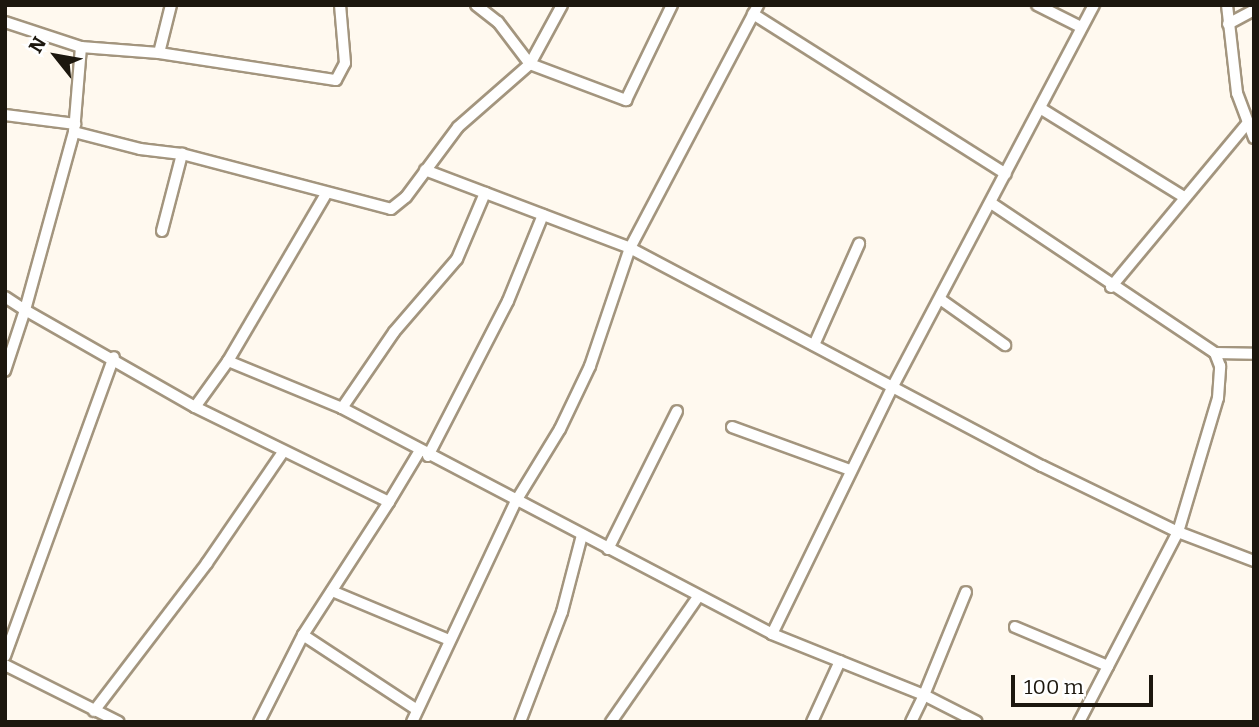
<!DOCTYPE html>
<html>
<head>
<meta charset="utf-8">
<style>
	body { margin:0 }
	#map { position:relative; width:1259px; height:727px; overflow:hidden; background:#fff9ef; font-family:Bitter,serif }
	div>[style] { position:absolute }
	.roads { filter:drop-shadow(2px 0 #a3957e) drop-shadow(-2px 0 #a3957e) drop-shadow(0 2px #a3957e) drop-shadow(0 -2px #a3957e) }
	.street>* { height:10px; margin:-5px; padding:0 5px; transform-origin:5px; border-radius:5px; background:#fff }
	span { translate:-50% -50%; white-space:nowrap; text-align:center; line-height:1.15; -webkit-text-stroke:5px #fff; paint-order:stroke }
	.frame { position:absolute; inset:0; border:7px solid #1c170e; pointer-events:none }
	.north { position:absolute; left:21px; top:21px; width:70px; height:70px; -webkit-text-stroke:5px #fff; paint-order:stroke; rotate:301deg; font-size:19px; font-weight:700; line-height:28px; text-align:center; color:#1c170e }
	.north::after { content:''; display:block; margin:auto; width:24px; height:32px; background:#1c170e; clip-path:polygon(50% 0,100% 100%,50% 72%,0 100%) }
	.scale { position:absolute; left:1011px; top:675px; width:142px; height:32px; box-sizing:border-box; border:4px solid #1c170e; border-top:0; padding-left:9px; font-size:21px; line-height:24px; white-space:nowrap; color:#1c170e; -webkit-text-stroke:5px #fff; paint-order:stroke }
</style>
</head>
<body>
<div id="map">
	<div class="roads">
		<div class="street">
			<div style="left:476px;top:5px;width:28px;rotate:38deg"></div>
			<div style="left:498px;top:22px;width:53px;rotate:52.7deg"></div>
			<div style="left:530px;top:64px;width:103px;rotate:20.6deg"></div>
			<div style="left:626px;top:100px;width:106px;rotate:-64.2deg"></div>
			<div style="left:1037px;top:5px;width:49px;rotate:26.6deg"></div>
			<div style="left:1227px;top:5px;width:89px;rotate:83.5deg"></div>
			<div style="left:1237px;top:93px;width:48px;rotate:69.3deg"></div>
			<div style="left:753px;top:14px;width:299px;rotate:32.3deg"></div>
			<div style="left:5px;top:22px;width:80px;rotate:18.2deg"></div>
			<div style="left:81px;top:47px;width:78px;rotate:4.4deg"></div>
			<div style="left:159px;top:53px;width:49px;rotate:-76deg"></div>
			<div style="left:1228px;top:24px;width:30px;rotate:-28deg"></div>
			<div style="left:81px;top:47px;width:85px;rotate:94.7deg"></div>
			<div style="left:74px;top:132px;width:185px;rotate:105.4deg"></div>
			<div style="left:25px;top:310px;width:196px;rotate:29.7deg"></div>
			<div style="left:195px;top:407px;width:216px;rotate:26.1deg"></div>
			<div style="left:389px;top:502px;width:58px;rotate:-59deg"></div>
			<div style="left:159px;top:53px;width:179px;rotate:8.7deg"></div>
			<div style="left:336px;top:80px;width:19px;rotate:-62deg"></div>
			<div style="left:345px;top:63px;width:58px;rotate:-94.9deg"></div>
			<div style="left:1040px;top:108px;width:169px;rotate:31.7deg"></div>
			<div style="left:5px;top:115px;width:71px;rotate:7.3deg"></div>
			<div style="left:74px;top:132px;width:68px;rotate:14.4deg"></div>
			<div style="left:140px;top:149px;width:42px;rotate:6.8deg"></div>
			<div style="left:182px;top:154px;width:216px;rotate:14.7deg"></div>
			<div style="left:391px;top:209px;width:19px;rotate:-39deg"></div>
			<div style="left:406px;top:197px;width:87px;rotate:-53.4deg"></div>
			<div style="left:458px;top:127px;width:96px;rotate:-41.2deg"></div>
			<div style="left:530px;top:64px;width:67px;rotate:-61.5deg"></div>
			<div style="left:425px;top:170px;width:219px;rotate:20.8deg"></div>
			<div style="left:630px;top:248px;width:466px;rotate:27.9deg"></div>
			<div style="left:1042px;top:466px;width:151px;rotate:25.9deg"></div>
			<div style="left:1178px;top:532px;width:81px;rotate:20.9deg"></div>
			<div style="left:991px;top:203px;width:270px;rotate:33.8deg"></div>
			<div style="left:1215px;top:353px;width:39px;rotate:1deg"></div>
			<div style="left:162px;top:231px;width:80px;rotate:-75.4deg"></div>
			<div style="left:1111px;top:287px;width:212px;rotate:-50.2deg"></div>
			<div style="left:5px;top:297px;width:24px;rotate:33deg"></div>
			<div style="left:25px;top:310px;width:64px;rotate:108.2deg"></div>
			<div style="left:940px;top:299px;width:80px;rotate:35.3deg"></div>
			<div style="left:814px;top:345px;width:111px;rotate:-66deg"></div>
			<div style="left:228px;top:361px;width:123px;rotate:22.4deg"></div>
			<div style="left:342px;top:408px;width:486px;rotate:27.7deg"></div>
			<div style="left:772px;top:634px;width:164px;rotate:21.9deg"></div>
			<div style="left:924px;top:695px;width:111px;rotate:-67.8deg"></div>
			<div style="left:195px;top:407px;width:57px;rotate:-54.3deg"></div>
			<div style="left:228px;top:361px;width:194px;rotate:-59.6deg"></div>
			<div style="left:342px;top:408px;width:92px;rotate:-55.6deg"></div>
			<div style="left:394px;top:332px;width:96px;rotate:-49.2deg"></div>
			<div style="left:457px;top:259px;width:72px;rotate:-67deg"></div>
			<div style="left:732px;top:427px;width:126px;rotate:20deg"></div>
			<div style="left:428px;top:456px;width:174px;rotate:-62.7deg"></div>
			<div style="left:508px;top:301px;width:93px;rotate:-67.9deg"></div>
			<div style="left:608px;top:549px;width:154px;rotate:-63.4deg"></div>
			<div style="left:332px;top:591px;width:127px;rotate:22.7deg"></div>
			<div style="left:1015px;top:627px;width:101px;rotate:22.8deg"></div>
			<div style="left:772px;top:634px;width:276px;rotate:-64deg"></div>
			<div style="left:893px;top:386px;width:431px;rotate:-62.2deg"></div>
			<div style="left:303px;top:635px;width:136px;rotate:33.3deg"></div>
			<div style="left:5px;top:656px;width:318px;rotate:-70deg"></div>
			<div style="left:5px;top:665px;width:127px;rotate:26.6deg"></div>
			<div style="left:94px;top:711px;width:186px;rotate:-52.6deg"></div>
			<div style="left:207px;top:563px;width:135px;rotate:-55.6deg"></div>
			<div style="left:259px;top:722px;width:97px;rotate:-63.2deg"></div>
			<div style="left:303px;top:635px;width:158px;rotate:-57.1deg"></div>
			<div style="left:412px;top:722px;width:244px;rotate:-64.8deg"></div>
			<div style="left:516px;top:501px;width:84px;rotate:-58.6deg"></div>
			<div style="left:560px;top:429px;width:70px;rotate:-64.5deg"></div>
			<div style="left:590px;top:366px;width:125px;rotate:-71.3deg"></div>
			<div style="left:630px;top:248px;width:275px;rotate:-62.2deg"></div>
			<div style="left:520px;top:722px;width:118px;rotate:-69.1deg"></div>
			<div style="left:562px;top:612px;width:80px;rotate:-75.4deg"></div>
			<div style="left:611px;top:722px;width:152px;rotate:-55.2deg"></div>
			<div style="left:812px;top:722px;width:67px;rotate:-65.3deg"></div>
			<div style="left:911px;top:722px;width:30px;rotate:-64deg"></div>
			<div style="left:924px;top:695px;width:59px;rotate:27deg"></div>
			<div style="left:1079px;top:722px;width:214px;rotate:-62.5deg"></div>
			<div style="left:1178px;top:532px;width:140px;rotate:-73.4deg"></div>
			<div style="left:1218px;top:398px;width:32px;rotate:-86deg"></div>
			<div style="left:1220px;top:366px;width:14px;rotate:-111deg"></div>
		</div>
	</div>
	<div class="frame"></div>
	<div class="north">N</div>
	<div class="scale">100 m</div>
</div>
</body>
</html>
